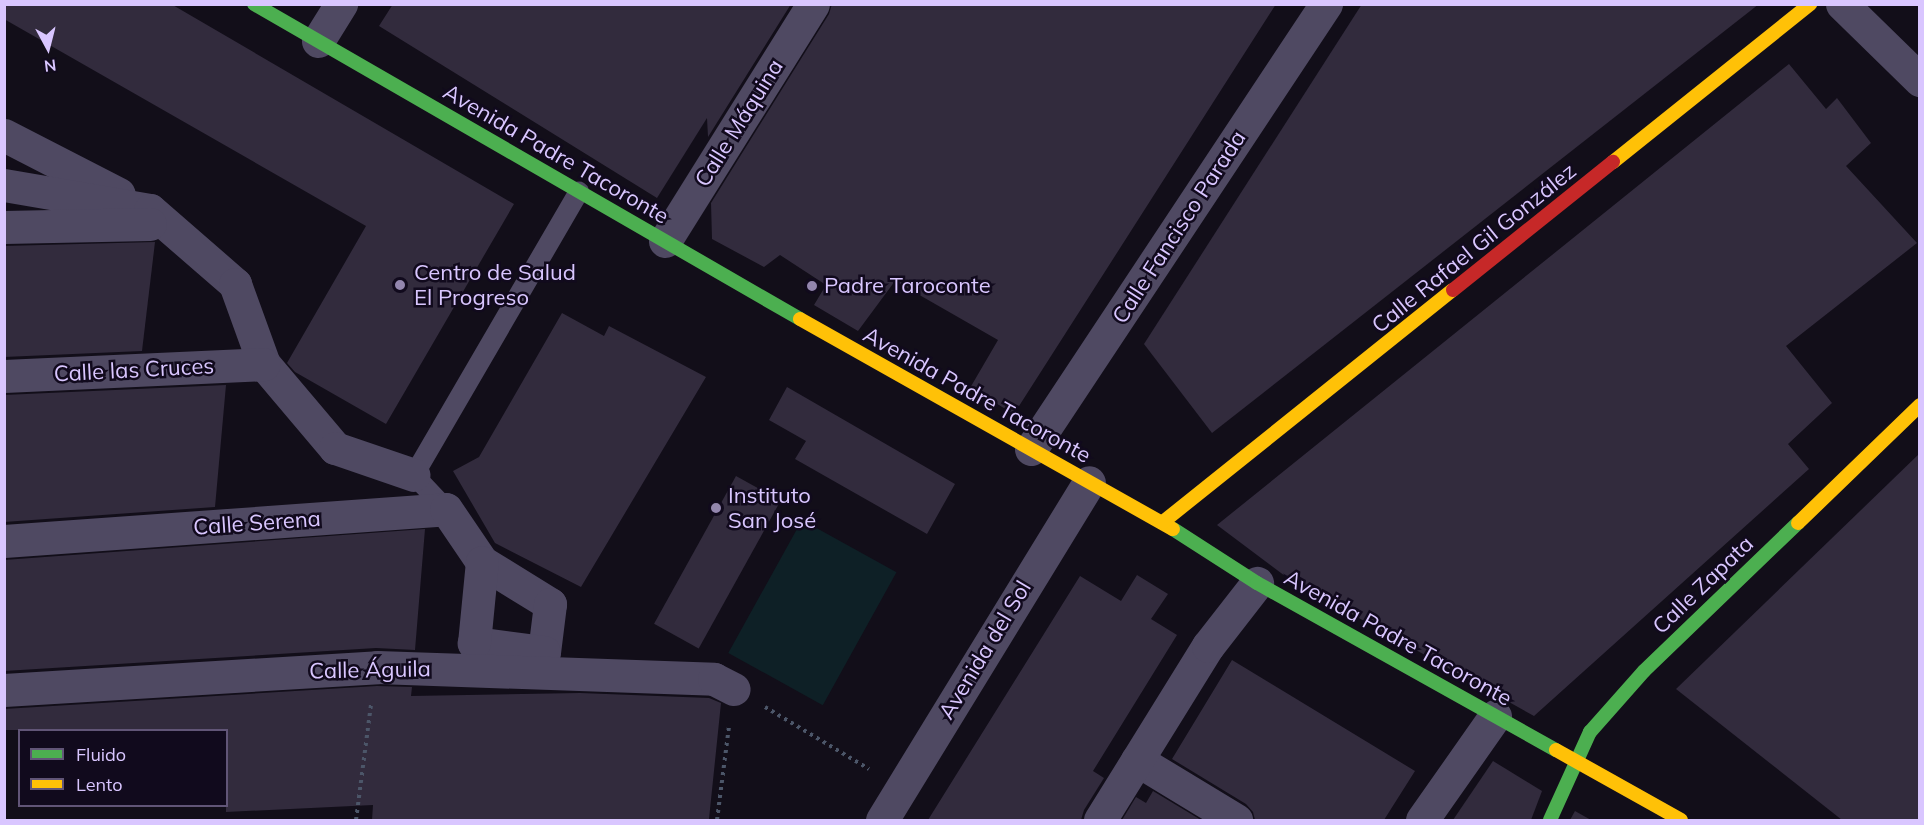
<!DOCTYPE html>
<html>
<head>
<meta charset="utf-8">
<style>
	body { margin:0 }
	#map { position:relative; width:1924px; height:825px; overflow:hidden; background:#120e19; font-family:Mulish,sans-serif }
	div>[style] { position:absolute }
	.green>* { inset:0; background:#0e2026; transform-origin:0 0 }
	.building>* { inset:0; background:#322b3d; transform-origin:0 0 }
	.path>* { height:4px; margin-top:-2px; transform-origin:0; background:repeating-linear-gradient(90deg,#4c5669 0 3px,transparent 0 7.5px) }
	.lane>* { height:20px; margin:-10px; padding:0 10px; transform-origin:10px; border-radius:10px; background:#4f4962 }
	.street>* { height:33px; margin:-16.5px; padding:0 16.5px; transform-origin:16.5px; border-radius:16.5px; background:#4f4962 }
	.fast>* { height:14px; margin:-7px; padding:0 7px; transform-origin:7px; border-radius:7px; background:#4caf50 }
	.slow>* { height:14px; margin:-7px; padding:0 7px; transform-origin:7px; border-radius:7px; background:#ffc107 }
	.jam>* { height:14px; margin:-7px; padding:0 7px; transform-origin:7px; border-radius:7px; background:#c62828 }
	.dots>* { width:16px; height:16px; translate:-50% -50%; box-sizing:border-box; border:3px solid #110a1d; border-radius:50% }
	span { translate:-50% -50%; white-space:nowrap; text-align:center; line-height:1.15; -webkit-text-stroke:5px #110a1d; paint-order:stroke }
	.street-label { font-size:22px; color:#d9c6ff }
	.poi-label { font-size:22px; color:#d9c6ff }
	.left { translate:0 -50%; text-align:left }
	.frame { position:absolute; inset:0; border:6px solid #d9c6ff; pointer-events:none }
	.legend { position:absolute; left:18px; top:729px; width:210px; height:78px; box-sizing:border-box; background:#110a1d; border:2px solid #615577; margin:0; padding:8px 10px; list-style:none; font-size:18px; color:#d9c6ff }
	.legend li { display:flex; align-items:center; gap:12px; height:30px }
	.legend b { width:30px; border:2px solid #615577 }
	.north { position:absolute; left:18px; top:18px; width:60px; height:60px; -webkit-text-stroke:4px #110a1d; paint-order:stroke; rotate:173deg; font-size:16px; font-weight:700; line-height:24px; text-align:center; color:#d9c6ff }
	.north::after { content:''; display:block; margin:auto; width:21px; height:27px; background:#d9c6ff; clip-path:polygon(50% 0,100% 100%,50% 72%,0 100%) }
</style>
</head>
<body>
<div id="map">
	<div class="green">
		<div style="left:802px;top:520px;width:108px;height:152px;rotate:29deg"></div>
	</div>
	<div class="building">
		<div style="clip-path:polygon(4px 4px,171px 4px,514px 204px,386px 424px,295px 372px,287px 363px,366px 226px,4px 19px)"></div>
		<div style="clip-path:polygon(393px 4px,791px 4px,708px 137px,707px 118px,657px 198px,379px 26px)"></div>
		<div style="clip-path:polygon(832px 4px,1276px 4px,1014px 414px,970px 388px,998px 340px,895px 281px,858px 331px,814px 305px,826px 285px,780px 255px,764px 267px,712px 239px,711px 203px,829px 14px)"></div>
		<div style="clip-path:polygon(1362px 4px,1759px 4px,1212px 433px,1144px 344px)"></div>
		<div style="clip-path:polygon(1789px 64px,1826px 109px,1837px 98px,1871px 143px,1846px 166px,1917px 243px,1786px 346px,1832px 403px,1788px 444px,1809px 469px,1534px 716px,1289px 579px,1217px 525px)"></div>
		<div style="clip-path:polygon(155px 242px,142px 351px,4px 357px,4px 246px)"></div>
		<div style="clip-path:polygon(562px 313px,604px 336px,609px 326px,706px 377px,581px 587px,495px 543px,453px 471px,479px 457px)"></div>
		<div style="clip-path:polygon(226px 385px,215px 507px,4px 522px,4px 395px)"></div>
		<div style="clip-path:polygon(787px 387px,955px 484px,927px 534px,795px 459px,806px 441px,769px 420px)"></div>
		<div style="clip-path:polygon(1920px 453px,1920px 820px,1842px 820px,1676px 689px)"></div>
		<div style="left:736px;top:476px;width:51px;height:169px;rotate:29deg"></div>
		<div style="clip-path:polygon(425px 529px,415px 650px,376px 648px,4px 671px,4px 560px)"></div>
		<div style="clip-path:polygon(1137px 575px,1168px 594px,1151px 619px,1177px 635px,1093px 771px,1104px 778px,1084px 810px,1081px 820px,928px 820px,1080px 576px,1121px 601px)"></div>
		<div style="clip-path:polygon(1232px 660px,1415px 771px,1384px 820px,1255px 820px,1253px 812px,1246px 804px,1172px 759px)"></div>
		<div style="clip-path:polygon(377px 686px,412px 687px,411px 696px,580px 693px,709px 698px,721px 703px,709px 819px,372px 820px,373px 805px,226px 812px,226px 730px,4px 730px,4px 709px)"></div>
		<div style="clip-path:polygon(1493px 761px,1542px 791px,1531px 820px,1453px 820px)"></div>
		<div style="clip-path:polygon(1153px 791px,1201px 820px,1122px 820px,1136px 797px,1146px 803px)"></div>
		<div style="clip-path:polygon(1575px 811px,1591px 820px,1570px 820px)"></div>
	</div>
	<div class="path">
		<div style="left:765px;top:707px;width:121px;rotate:30.8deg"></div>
		<div style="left:356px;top:820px;width:116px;rotate:-82.6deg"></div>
		<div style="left:717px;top:820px;width:95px;rotate:-82.7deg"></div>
	</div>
	<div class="lane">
		<div style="left:446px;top:509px;width:47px;rotate:-133.3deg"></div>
		<div style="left:414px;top:475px;width:328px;rotate:-59.8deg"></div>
	</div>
	<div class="street">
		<div style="left:1842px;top:4px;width:109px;rotate:44.3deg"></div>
		<div style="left:318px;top:41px;width:44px;rotate:-58.1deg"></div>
		<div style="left:4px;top:135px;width:129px;rotate:27.2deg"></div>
		<div style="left:4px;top:185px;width:148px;rotate:9.7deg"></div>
		<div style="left:150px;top:210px;width:113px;rotate:41deg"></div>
		<div style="left:235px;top:284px;width:85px;rotate:70.1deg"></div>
		<div style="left:264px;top:364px;width:110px;rotate:49.8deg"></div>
		<div style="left:335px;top:448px;width:83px;rotate:18.9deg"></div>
		<div style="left:4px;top:227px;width:146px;rotate:-1.2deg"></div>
		<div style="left:665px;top:241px;width:279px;rotate:-58deg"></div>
		<div style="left:4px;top:376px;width:260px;rotate:-2.6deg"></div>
		<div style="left:1031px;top:449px;width:534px;rotate:-56.46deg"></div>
		<div style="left:4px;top:541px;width:443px;rotate:-4.1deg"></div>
		<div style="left:446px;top:509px;width:64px;rotate:55.8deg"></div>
		<div style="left:482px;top:562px;width:80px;rotate:31.7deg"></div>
		<div style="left:550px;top:604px;width:48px;rotate:97.1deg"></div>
		<div style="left:544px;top:652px;width:71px;rotate:-172.7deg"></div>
		<div style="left:474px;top:643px;width:81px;rotate:-84.4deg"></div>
		<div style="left:4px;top:690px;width:374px;rotate:-3.5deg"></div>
		<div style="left:377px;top:667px;width:337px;rotate:2deg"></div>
		<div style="left:714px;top:679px;width:22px;rotate:27deg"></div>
		<div style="left:1137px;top:760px;width:116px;rotate:31.2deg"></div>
		<div style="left:882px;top:820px;width:396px;rotate:-58.5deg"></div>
		<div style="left:1100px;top:820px;width:205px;rotate:-58.2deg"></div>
		<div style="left:1208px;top:646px;width:80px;rotate:-52.1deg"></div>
		<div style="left:1422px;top:820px;width:127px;rotate:-54.9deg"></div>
	</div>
	<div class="fast">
		<div style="left:254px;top:4px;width:630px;rotate:29.98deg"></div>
		<div style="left:1173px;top:529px;width:100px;rotate:32.7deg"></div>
		<div style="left:1257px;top:583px;width:342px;rotate:29.2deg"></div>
		<div style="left:1550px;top:820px;width:97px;rotate:-65.6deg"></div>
		<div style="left:1590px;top:732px;width:81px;rotate:-48.5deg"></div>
		<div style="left:1644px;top:671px;width:214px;rotate:-43.9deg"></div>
	</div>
	<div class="slow">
		<div style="left:1613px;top:162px;width:253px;rotate:-38.7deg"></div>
		<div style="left:800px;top:319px;width:428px;rotate:29.4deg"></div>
		<div style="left:1163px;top:522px;width:371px;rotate:-38.7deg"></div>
		<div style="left:1798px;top:523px;width:170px;rotate:-44deg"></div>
		<div style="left:1556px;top:750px;width:143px;rotate:29.2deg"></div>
	</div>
	<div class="jam">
		<div style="left:1453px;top:290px;width:205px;rotate:-38.7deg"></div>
	</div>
	<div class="dots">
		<div style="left:400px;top:285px;background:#9386ae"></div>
		<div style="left:812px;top:286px;background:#9386ae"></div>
		<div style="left:716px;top:508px;background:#9386ae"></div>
	</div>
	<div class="street-label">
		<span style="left:739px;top:123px;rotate:-58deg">Calle Máquina</span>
		<span style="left:556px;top:154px;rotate:30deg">Avenida Padre Tacoronte</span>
		<span style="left:1179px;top:227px;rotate:-57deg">Calle Fancisco Parada</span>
		<span style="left:1474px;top:248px;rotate:-39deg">Calle Rafael Gil González</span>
		<span style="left:134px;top:370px;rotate:-3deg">Calle las Cruces</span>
		<span style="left:977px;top:395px;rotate:29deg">Avenida Padre Tacoronte</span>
		<span style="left:257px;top:523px;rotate:-4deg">Calle Serena</span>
		<span style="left:1703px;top:585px;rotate:-44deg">Calle Zapata</span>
		<span style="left:1398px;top:638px;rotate:29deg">Avenida Padre Tacoronte</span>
		<span style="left:985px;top:650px;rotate:-59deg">Avenida del Sol</span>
		<span style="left:370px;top:670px;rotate:-1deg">Calle Águila</span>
	</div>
	<div class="poi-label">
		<span class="left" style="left:414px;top:285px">Centro de Salud<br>El Progreso</span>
		<span class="left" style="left:824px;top:286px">Padre Taroconte</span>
		<span class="left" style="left:728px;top:508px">Instituto<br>San José</span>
	</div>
	<div class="frame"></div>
	<ul class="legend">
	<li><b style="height:8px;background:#4caf50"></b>Fluido</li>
	<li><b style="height:8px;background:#ffc107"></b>Lento</li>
	</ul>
	<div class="north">N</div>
</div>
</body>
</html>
